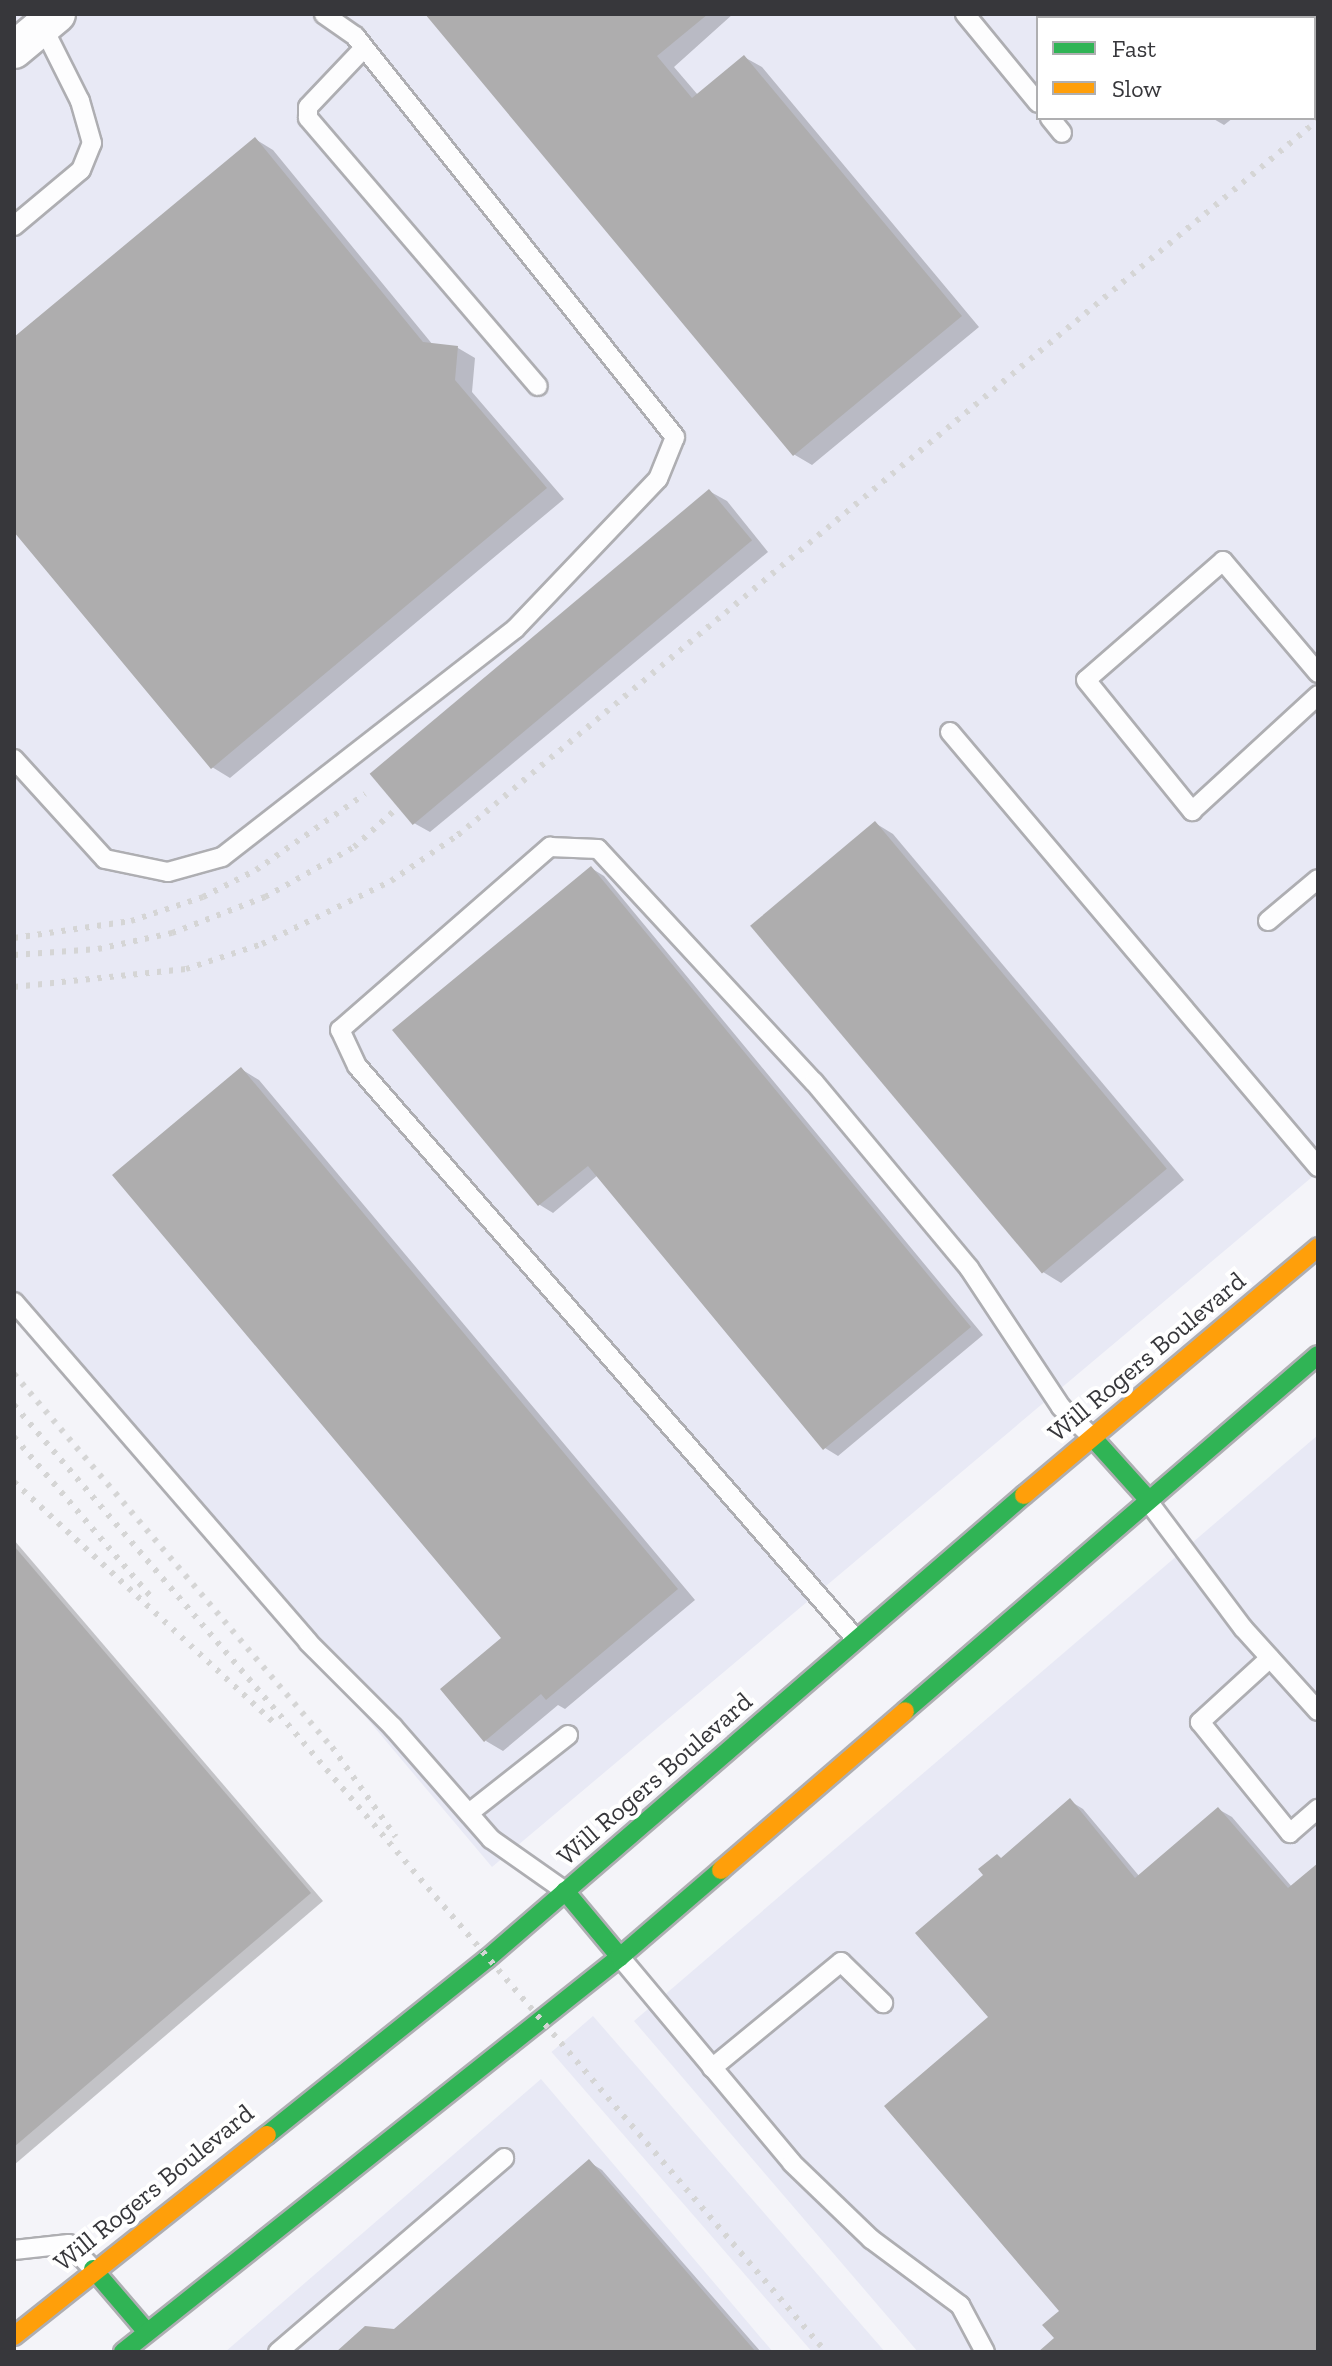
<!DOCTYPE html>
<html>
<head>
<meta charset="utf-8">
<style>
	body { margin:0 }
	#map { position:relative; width:1332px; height:2366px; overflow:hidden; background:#f4f4f9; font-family:"Zilla Slab",serif }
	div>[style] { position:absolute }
	.built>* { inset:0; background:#e8e9f5; transform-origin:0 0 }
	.shadow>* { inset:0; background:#0003 }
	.building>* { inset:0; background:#aeadae; transform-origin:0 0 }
	.roads { filter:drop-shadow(2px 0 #aeaeb2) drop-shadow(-2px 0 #aeaeb2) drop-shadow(0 2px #aeaeb2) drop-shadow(0 -2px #aeaeb2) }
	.lane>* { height:18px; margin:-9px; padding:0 9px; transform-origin:9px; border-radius:9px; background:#fdfdfe }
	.street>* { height:36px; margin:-18px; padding:0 18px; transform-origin:18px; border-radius:18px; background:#fdfdfe }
	.fast>* { height:18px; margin:-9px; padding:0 9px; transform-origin:9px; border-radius:9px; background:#30b455 }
	.slow>* { height:18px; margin:-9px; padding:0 9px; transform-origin:9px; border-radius:9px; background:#ff9f0a }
	.rail>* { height:6px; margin-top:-3px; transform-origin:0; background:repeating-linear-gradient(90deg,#d5d5d5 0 4px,transparent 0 12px) }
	span { translate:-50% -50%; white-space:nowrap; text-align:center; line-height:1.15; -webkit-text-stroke:8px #fff; paint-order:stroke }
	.street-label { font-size:26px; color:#37373b }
	.frame { position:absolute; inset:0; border:16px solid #37373b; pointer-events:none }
	.legend { position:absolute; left:1036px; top:16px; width:280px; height:104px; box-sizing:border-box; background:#fff; border:2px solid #afafb1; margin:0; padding:10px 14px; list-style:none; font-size:24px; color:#37373b }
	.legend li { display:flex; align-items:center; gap:16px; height:40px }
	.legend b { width:40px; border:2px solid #afafb1 }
</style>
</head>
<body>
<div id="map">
	<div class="built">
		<div style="clip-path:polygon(evenodd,14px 14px,1318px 14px,1318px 1172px,492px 1867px,14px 1299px,14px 14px,1038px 18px,1314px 18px,1314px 118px,1038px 118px,1038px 18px)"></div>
		<div style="clip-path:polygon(1318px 1435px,1318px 2352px,918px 2352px,634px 2021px)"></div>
		<div style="left:593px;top:2016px;width:443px;height:55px;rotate:49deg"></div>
		<div style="clip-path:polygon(541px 2079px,773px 2352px,225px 2352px)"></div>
	</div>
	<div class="shadow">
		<div style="clip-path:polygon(428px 14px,733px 14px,674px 67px,698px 95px,744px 57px,762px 67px,979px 327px,812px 465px,795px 455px)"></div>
		<div style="clip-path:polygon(1123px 14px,1318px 14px,1318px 47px,1314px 50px,1314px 18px)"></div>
		<div style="clip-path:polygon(1212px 118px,1233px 118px,1224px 125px)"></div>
		<div style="clip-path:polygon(255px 139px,273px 150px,433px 345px,458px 348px,475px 358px,472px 392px,564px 499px,230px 778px,212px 767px,14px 529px,14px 340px)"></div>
		<div style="clip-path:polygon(709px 491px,727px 501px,768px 552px,430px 832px,412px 822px)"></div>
		<div style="clip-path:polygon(875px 823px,893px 834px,1184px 1180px,1061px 1283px,1043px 1272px)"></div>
		<div style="clip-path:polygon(591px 868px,604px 876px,983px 1335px,838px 1456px,825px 1448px,598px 1175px,553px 1213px,540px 1205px,395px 1031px)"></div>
		<div style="clip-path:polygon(241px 1069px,259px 1080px,695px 1600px,565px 1709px,558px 1705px,503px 1751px,486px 1741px,504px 1638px)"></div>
		<div style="clip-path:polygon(14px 1540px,323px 1901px,14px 2165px)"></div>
		<div style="clip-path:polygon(1070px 1801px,1083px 1809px,1140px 1877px,1218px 1809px,1232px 1817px,1292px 1887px,1318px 1865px,1318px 2352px,1041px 2352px,1057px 2339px,1062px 2311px,990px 2017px,1002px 1859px)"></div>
		<div style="clip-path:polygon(589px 2162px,602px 2170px,761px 2352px,339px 2352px,395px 2331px)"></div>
	</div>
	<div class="building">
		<div style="clip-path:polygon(425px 14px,708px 14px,657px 56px,692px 98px,744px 55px,962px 316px,793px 456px)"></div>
		<div style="clip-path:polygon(255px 137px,423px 342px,458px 346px,455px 380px,547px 488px,211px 769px,14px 532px,14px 337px)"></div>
		<div style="left:709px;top:489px;width:67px;height:443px;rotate:50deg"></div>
		<div style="left:875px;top:821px;width:454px;height:163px;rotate:50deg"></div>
		<div style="clip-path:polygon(591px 866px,971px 1327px,823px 1450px,588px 1166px,538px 1206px,392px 1030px)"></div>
		<div style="clip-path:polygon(241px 1067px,678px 1589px,546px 1700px,541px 1694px,484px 1742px,440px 1689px,501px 1638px,112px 1175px)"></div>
		<div style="clip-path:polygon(14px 1546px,311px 1893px,14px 2147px)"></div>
		<div style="clip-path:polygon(1070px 1798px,1135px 1878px,1218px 1807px,1288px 1888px,1318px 1863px,1318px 2352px,1038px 2352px,1054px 2338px,1042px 2325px,1059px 2311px,884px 2106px,988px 2017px,915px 1933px,983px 1875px,978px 1869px,997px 1854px,1001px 1858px)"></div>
		<div style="clip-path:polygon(589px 2159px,756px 2352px,336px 2352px,365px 2326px,394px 2329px)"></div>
	</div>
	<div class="roads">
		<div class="lane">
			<div style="left:965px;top:14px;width:115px;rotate:50.6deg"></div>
			<div style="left:1058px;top:14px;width:5px;rotate:53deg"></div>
			<div style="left:364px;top:48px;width:81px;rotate:133.5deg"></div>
			<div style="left:308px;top:107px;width:11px;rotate:90deg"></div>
			<div style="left:308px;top:118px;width:353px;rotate:49.4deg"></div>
			<div style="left:1050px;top:118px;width:19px;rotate:51deg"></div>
			<div style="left:14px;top:226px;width:87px;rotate:-39.9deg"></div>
			<div style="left:81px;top:170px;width:29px;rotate:-68deg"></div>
			<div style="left:92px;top:143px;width:44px;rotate:-105.9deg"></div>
			<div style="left:80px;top:101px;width:89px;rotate:-116.6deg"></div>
			<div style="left:1318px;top:673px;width:147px;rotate:-130.3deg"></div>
			<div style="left:1223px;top:561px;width:181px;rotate:139deg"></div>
			<div style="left:1086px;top:680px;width:169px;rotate:51deg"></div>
			<div style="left:1192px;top:811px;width:171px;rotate:-42.6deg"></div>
			<div style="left:950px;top:732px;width:570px;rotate:49.77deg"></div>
			<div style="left:14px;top:759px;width:135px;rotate:47.7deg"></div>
			<div style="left:105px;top:859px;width:64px;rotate:11.7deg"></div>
			<div style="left:168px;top:872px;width:56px;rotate:-15.5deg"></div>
			<div style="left:222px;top:857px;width:371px;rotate:-37.9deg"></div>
			<div style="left:515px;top:629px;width:207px;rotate:-46.4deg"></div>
			<div style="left:658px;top:479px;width:45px;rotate:-68deg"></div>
			<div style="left:675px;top:437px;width:513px;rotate:-128.59deg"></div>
			<div style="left:355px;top:36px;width:38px;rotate:-145deg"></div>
			<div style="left:1268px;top:921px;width:65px;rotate:-40deg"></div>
			<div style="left:14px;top:1302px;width:449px;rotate:49.1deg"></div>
			<div style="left:308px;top:1642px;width:120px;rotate:45deg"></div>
			<div style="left:393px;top:1727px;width:149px;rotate:48.8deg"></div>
			<div style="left:491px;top:1839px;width:90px;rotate:35.1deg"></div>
			<div style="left:1148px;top:1501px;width:159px;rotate:53.2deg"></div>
			<div style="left:1243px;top:1628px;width:112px;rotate:47.9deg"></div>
			<div style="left:855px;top:1638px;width:758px;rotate:-131.04deg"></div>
			<div style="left:357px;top:1066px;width:40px;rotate:-115deg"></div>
			<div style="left:340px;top:1030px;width:279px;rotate:-41.1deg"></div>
			<div style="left:550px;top:847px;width:48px;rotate:2.4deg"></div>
			<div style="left:598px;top:849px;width:318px;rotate:47.2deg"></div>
			<div style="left:814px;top:1082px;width:242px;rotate:50.2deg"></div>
			<div style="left:969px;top:1268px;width:167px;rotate:56.5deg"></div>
			<div style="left:1061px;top:1407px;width:45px;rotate:44.1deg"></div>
			<div style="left:1270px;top:1658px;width:95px;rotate:137.6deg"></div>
			<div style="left:1200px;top:1722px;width:143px;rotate:51deg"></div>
			<div style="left:1290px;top:1833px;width:37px;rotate:-41deg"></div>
			<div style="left:469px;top:1813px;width:126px;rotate:-38.2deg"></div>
			<div style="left:620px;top:1957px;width:268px;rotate:50.1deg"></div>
			<div style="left:792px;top:2163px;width:110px;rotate:43.9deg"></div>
			<div style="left:871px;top:2239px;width:111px;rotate:36.6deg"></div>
			<div style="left:960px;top:2305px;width:53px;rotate:62deg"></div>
			<div style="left:712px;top:2068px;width:167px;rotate:-39.4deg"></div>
			<div style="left:841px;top:1962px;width:59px;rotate:44.3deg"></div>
			<div style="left:14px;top:2250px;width:55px;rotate:-6.2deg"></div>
			<div style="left:69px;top:2244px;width:35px;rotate:46deg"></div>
			<div style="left:278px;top:2352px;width:298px;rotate:-40.6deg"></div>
		</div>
		<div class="street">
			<div style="left:14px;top:50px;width:56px;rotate:-39.9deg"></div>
		</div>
		<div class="fast">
			<div style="left:1093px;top:1438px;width:81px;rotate:48deg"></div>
			<div style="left:905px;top:1711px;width:545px;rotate:-40.76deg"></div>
			<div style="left:565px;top:1891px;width:86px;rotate:50.2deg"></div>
			<div style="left:267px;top:2135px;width:282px;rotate:-38.7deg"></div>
			<div style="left:487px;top:1959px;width:710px;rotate:-40.83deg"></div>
			<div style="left:93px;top:2269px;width:83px;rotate:49.4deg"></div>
			<div style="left:123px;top:2352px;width:635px;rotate:-38.48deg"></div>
			<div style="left:620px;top:1957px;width:133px;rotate:-40.7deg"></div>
		</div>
		<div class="slow">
			<div style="left:1024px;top:1495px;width:385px;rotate:-40.1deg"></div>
			<div style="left:721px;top:1870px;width:243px;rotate:-40.8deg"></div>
			<div style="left:14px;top:2336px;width:323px;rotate:-38.5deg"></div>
		</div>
	</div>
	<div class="rail">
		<div style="left:14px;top:938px;width:118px;rotate:-8.3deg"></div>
		<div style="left:131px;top:921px;width:76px;rotate:-18.4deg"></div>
		<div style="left:203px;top:897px;width:59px;rotate:-27deg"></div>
		<div style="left:256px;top:870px;width:133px;rotate:-34.9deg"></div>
		<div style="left:14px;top:955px;width:84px;rotate:-4.1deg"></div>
		<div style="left:98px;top:949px;width:76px;rotate:-12.2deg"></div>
		<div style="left:172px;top:933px;width:100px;rotate:-21.2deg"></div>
		<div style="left:265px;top:897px;width:102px;rotate:-29.3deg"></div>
		<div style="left:354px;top:847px;width:57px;rotate:-42.1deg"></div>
		<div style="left:14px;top:987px;width:173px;rotate:-6deg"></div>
		<div style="left:186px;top:969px;width:80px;rotate:-18.2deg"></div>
		<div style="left:262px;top:944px;width:144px;rotate:-26deg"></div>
		<div style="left:391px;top:881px;width:81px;rotate:-34.5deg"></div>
		<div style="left:458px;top:835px;width:1118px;rotate:-39.74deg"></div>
		<div style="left:14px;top:1374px;width:490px;rotate:49.6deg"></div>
		<div style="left:332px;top:1747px;width:110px;rotate:54.6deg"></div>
		<div style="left:14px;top:1405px;width:1247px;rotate:49.39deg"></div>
		<div style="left:14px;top:1437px;width:212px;rotate:49.4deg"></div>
		<div style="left:14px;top:1482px;width:356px;rotate:42.8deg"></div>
	</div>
	<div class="street-label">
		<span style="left:1147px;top:1357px;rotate:-40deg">Will Rogers Boulevard</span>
		<span style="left:655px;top:1779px;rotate:-41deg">Will Rogers Boulevard</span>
		<span style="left:154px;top:2188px;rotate:-39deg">Will Rogers Boulevard</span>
	</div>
	<div class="frame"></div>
	<ul class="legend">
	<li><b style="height:10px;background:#30b455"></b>Fast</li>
	<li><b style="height:10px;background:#ff9f0a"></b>Slow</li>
	</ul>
</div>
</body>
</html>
